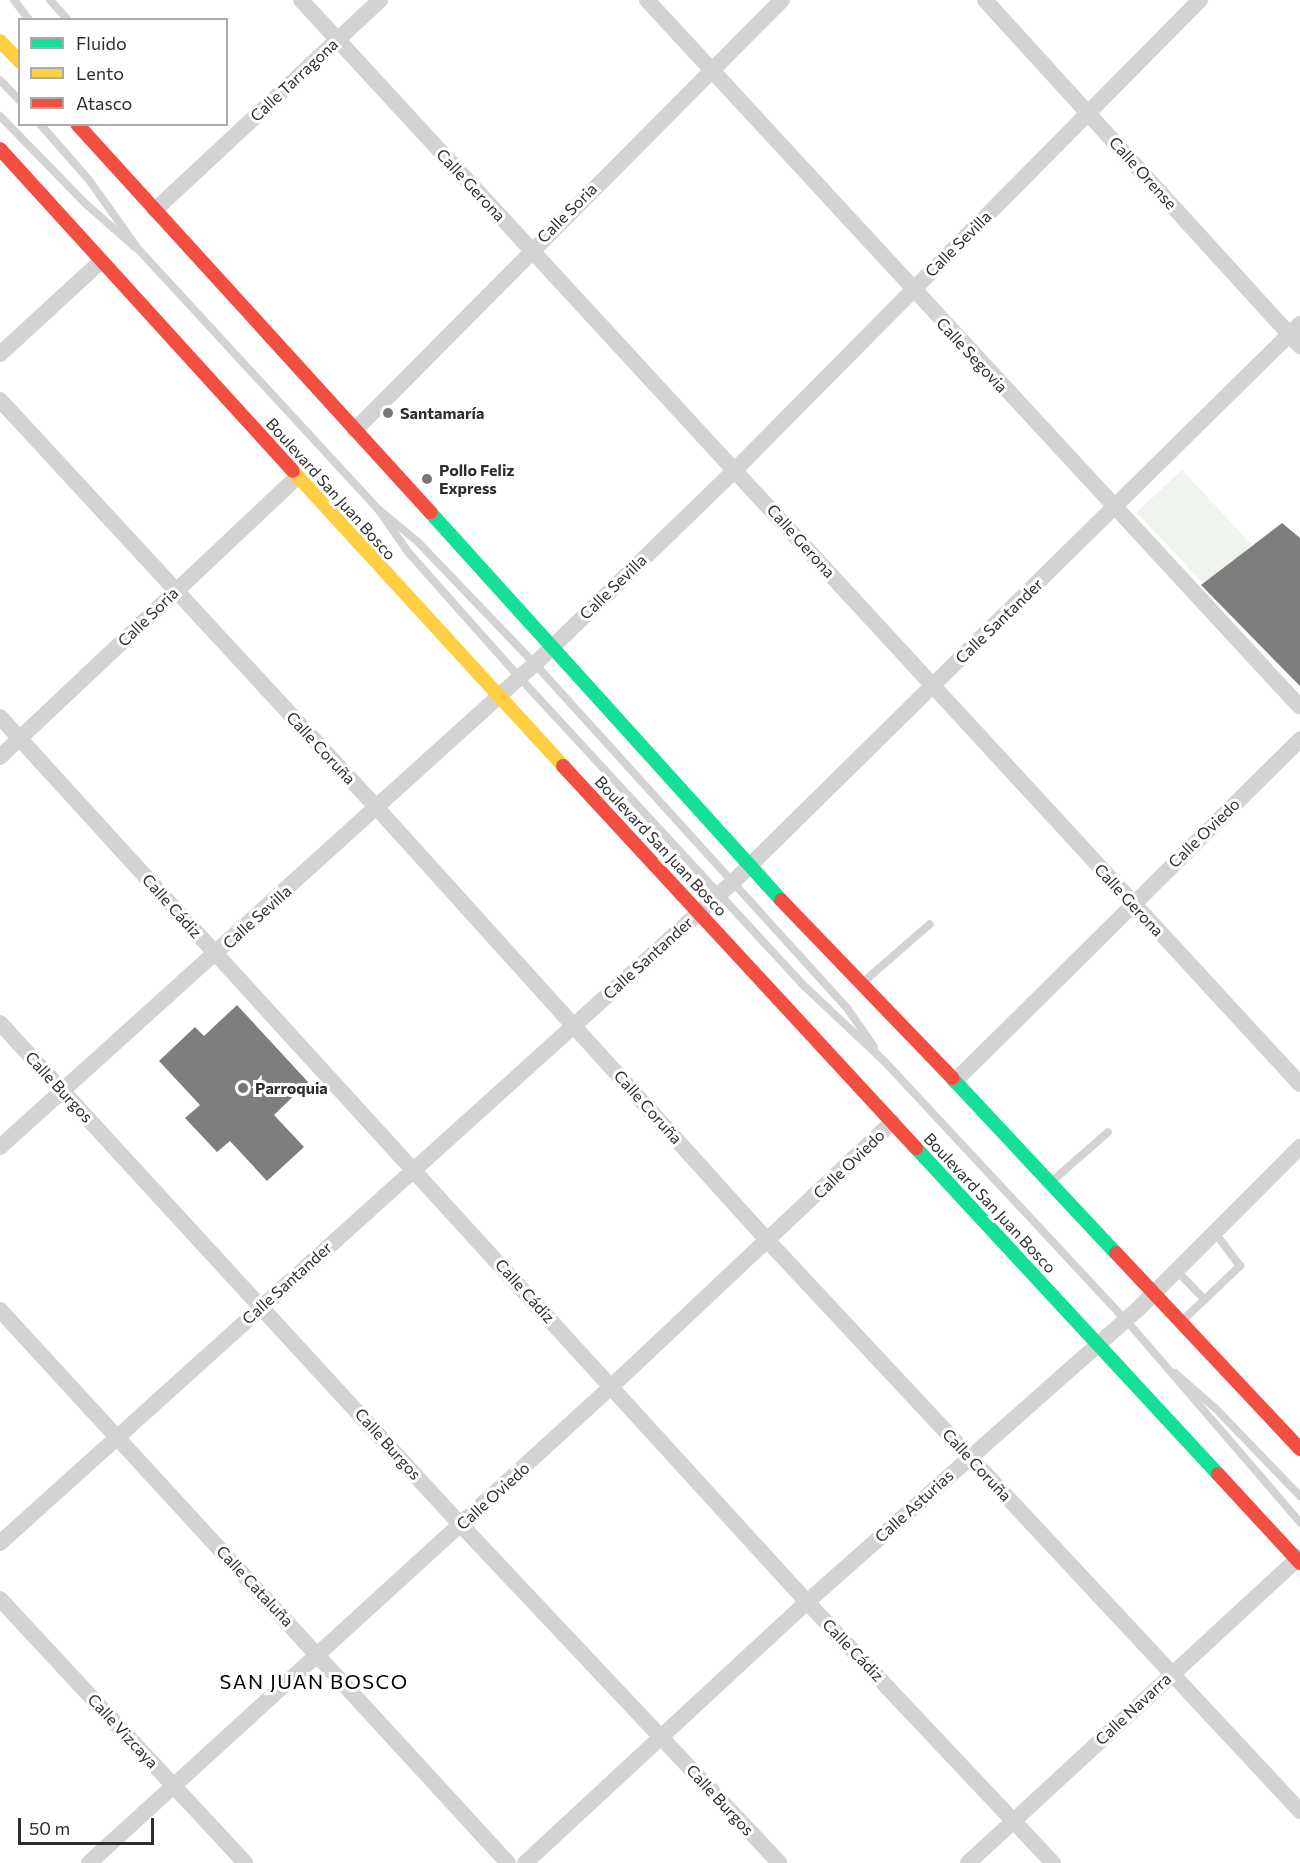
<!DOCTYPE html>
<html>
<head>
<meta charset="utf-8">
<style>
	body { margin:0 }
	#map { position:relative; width:1300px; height:1863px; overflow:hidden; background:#fff; font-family:Commissioner,sans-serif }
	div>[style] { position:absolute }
	.green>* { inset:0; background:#eff4ec; transform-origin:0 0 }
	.building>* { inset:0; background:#7e7e7e }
	.lane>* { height:8px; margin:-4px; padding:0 4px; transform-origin:4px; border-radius:4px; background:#d3d3d3 }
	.street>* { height:16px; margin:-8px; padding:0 8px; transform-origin:8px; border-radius:8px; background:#d3d3d3 }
	.fast>* { height:14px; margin:-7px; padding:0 7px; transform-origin:7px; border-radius:7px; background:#16e098 }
	.slow>* { height:14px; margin:-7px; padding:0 7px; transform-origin:7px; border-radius:7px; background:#ffcf43 }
	.jam>* { height:14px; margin:-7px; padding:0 7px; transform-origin:7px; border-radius:7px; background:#f24e42 }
	.dots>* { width:16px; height:16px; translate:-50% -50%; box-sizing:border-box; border:3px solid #fff; border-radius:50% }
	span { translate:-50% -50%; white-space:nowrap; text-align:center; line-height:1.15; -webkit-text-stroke:6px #fff; paint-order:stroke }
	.street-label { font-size:16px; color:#2e2e2e }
	.poi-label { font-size:16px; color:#2e2e2e; font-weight:700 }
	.left { translate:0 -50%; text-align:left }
	.quarter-label { font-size:20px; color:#000; letter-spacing:1.5px }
	.legend { position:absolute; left:18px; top:18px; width:210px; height:108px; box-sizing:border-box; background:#fff; border:2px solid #ababab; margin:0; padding:8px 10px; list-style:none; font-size:18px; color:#2e2e2e }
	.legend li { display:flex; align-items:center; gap:12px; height:30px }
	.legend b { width:30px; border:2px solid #ababab }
	.scale { position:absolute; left:18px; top:1818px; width:136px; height:27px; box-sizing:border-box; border:3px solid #2e2e2e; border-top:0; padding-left:8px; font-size:18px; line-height:21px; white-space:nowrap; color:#2e2e2e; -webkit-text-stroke:4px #fff; paint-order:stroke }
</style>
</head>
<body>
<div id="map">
	<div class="green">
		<div style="left:1182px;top:470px;width:102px;height:62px;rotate:47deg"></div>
	</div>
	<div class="building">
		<div style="clip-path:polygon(1282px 523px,1300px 538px,1300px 686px,1201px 585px)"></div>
		<div style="clip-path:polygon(237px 1005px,308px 1082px,274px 1115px,304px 1147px,267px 1181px,230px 1141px,217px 1152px,185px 1118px,200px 1105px,159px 1061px,195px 1027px,204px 1036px)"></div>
	</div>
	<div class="lane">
		<div style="left:14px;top:0;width:25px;rotate:53deg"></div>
		<div style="left:50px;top:0;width:27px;rotate:48deg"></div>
		<div style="left:0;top:80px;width:29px;rotate:46deg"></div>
		<div style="left:0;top:116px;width:124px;rotate:45.7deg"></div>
		<div style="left:87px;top:205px;width:64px;rotate:41.2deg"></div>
		<div style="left:40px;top:124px;width:74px;rotate:48.8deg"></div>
		<div style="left:89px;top:180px;width:86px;rotate:54.5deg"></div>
		<div style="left:139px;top:250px;width:352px;rotate:47.3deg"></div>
		<div style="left:378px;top:509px;width:50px;rotate:39.4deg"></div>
		<div style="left:417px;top:541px;width:170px;rotate:46.2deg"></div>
		<div style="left:535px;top:664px;width:464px;rotate:47.8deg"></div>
		<div style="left:847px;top:1008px;width:47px;rotate:55.3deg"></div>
		<div style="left:378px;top:509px;width:52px;rotate:55.1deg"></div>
		<div style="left:408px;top:552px;width:167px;rotate:48.4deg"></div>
		<div style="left:519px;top:677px;width:416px;rotate:47.3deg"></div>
		<div style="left:801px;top:983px;width:115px;rotate:43.2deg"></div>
		<div style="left:885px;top:1062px;width:353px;rotate:47deg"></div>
		<div style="left:1126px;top:1320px;width:267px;rotate:49.3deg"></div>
		<div style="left:861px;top:984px;width:91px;rotate:-41deg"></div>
		<div style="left:1050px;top:1183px;width:77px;rotate:-41.3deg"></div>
		<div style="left:1177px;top:1271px;width:40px;rotate:46deg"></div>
		<div style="left:1183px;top:1320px;width:79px;rotate:-43.5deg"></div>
		<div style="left:1240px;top:1266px;width:41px;rotate:-127.1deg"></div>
		<div style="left:1175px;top:1373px;width:55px;rotate:41.3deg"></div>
		<div style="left:1216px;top:1409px;width:121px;rotate:46deg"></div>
	</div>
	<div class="street">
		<div style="left:301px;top:0;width:1474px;rotate:47.34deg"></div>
		<div style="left:647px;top:0;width:962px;rotate:47.27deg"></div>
		<div style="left:985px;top:0;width:468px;rotate:47.7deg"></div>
		<div style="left:155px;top:210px;width:308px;rotate:-43deg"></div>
		<div style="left:0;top:354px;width:137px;rotate:-42.6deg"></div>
		<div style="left:0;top:400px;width:556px;rotate:47.26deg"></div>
		<div style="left:377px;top:808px;width:583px;rotate:47.92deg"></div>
		<div style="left:768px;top:1241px;width:780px;rotate:46.97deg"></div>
		<div style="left:355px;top:430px;width:606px;rotate:-45.2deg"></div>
		<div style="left:0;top:717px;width:1198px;rotate:47.64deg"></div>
		<div style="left:807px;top:1602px;width:359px;rotate:46.7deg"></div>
		<div style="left:0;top:757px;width:408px;rotate:-43.3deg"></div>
		<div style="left:0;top:1023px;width:682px;rotate:47.44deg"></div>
		<div style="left:461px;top:1525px;width:464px;rotate:46.7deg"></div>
		<div style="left:955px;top:1081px;width:486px;rotate:-44.7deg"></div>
		<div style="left:0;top:1147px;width:726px;rotate:-42.1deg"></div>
		<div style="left:539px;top:660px;width:274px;rotate:-44.1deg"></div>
		<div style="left:736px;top:469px;width:660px;rotate:-45.31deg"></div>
		<div style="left:0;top:1310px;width:751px;rotate:47.43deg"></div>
		<div style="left:0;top:1543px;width:987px;rotate:-42.04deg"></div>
		<div style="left:733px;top:882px;width:796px;rotate:-44.54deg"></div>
		<div style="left:0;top:1599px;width:360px;rotate:47.1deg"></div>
		<div style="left:89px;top:1863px;width:708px;rotate:-42.37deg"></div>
		<div style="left:612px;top:1386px;width:385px;rotate:-43.3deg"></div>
		<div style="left:525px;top:1863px;width:384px;rotate:-42.8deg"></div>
		<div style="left:807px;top:1602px;width:443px;rotate:-41.5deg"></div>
		<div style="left:1139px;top:1308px;width:228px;rotate:-45deg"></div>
		<div style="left:968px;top:1863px;width:452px;rotate:-42.7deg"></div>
	</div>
	<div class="fast">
		<div style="left:430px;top:512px;width:523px;rotate:47.87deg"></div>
		<div style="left:952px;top:1078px;width:240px;rotate:46.9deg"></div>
		<div style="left:916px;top:1148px;width:444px;rotate:47.2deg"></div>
	</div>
	<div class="slow">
		<div style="left:0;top:41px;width:29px;rotate:46deg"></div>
		<div style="left:293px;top:471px;width:400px;rotate:47.5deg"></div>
	</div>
	<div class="jam">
		<div style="left:77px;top:124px;width:525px;rotate:47.7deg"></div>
		<div style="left:0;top:149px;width:435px;rotate:47.7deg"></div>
		<div style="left:563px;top:766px;width:520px;rotate:47.26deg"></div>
		<div style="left:781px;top:900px;width:247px;rotate:46.1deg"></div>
		<div style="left:1116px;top:1253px;width:269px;rotate:46.8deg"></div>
		<div style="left:1218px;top:1474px;width:121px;rotate:47.3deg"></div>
	</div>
	<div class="dots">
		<div style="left:388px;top:413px;background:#777"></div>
		<div style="left:427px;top:479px;background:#777"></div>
		<div style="left:243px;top:1088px;background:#777"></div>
	</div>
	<div class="street-label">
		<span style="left:294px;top:80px;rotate:-43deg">Calle Tarragona</span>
		<span style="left:1143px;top:173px;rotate:48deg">Calle Orense</span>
		<span style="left:471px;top:185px;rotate:47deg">Calle Gerona</span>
		<span style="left:567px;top:213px;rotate:-45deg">Calle Soria</span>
		<span style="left:958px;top:244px;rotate:-45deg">Calle Sevilla</span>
		<span style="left:972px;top:355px;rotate:47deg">Calle Segovia</span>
		<span style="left:331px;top:489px;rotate:48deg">Boulevard San Juan Bosco</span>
		<span style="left:801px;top:541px;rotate:48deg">Calle Gerona</span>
		<span style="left:613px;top:587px;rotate:-44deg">Calle Sevilla</span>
		<span style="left:148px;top:617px;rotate:-44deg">Calle Soria</span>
		<span style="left:999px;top:621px;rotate:-44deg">Calle Santander</span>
		<span style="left:321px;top:748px;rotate:47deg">Calle Coruña</span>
		<span style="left:1204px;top:833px;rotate:-44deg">Calle Oviedo</span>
		<span style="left:661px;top:846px;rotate:47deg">Boulevard San Juan Bosco</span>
		<span style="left:1129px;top:900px;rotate:47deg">Calle Gerona</span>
		<span style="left:172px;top:906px;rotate:48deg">Calle Cádiz</span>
		<span style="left:257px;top:917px;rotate:-42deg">Calle Sevilla</span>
		<span style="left:648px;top:958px;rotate:-42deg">Calle Santander</span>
		<span style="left:59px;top:1087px;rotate:47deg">Calle Burgos</span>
		<span style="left:648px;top:1107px;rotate:48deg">Calle Coruña</span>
		<span style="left:849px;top:1164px;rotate:-44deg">Calle Oviedo</span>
		<span style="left:990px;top:1203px;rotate:47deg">Boulevard San Juan Bosco</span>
		<span style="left:287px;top:1283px;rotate:-42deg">Calle Santander</span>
		<span style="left:525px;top:1291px;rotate:48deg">Calle Cádiz</span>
		<span style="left:388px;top:1444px;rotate:48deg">Calle Burgos</span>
		<span style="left:977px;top:1465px;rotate:47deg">Calle Coruña</span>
		<span style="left:493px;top:1496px;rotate:-42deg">Calle Oviedo</span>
		<span style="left:914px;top:1506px;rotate:-42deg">Calle Asturias</span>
		<span style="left:255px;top:1586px;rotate:47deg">Calle Cataluña</span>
		<span style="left:853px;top:1650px;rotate:46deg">Calle Cádiz</span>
		<span style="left:1133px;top:1709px;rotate:-43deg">Calle Navarra</span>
		<span style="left:123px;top:1731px;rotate:47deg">Calle Vizcaya</span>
		<span style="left:720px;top:1800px;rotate:47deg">Calle Burgos</span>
	</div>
	<div class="poi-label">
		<span class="left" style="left:400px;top:413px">Santamaría</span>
		<span class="left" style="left:439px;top:479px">Pollo Feliz<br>Express</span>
		<span class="left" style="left:255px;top:1088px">Parroquia</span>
	</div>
	<div class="quarter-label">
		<span style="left:314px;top:1681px">SAN JUAN BOSCO</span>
	</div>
	<ul class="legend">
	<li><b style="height:8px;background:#16e098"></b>Fluido</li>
	<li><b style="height:8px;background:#ffcf43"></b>Lento</li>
	<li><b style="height:8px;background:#f24e42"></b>Atasco</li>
	</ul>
	<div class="scale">50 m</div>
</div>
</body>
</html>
